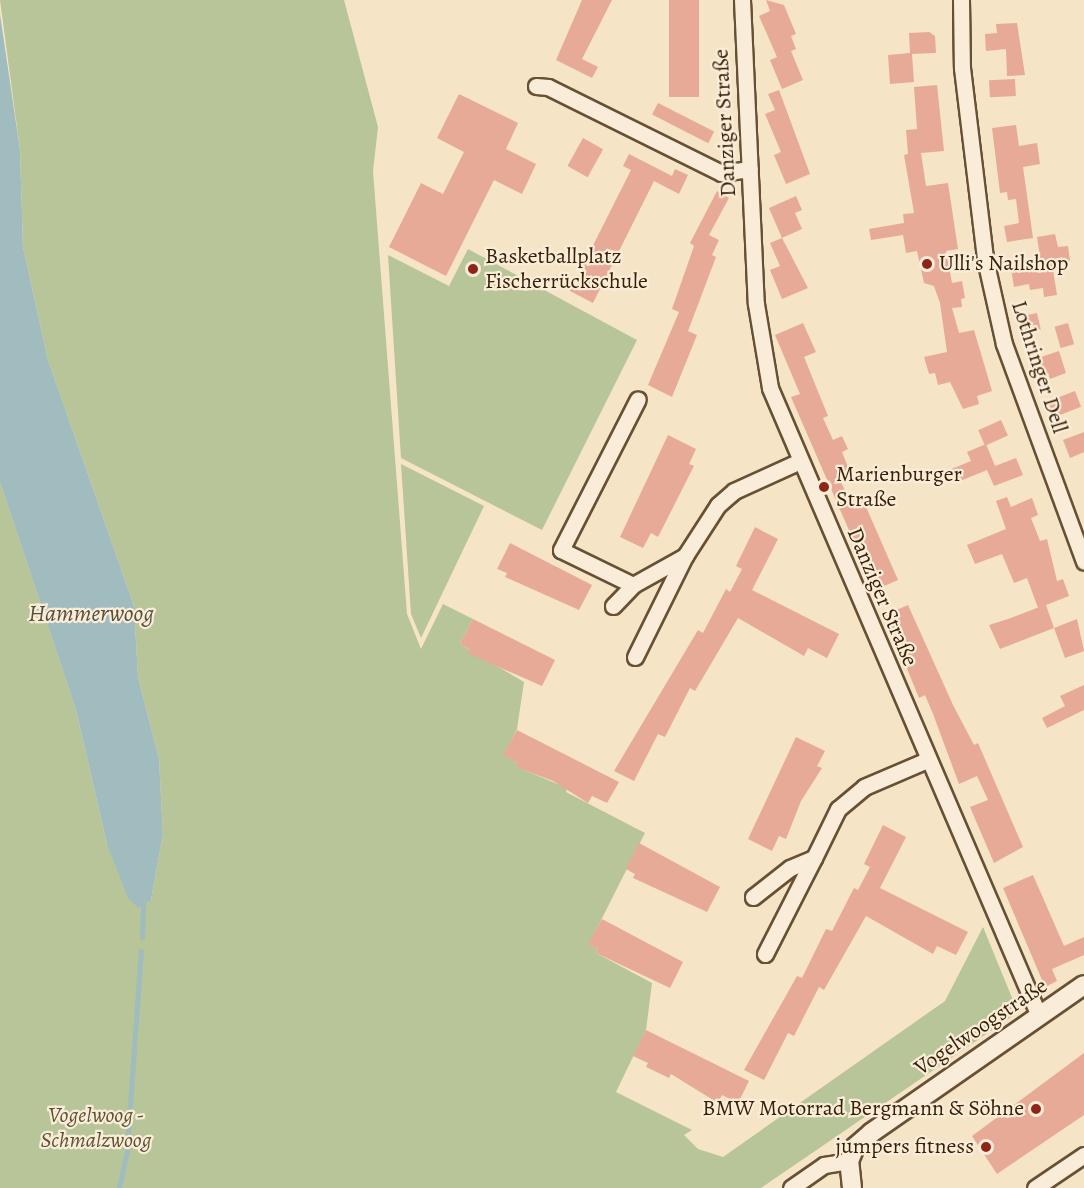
<!DOCTYPE html>
<html>
<head>
<meta charset="utf-8">
<style>
	body { margin:0 }
	#map { position:relative; width:1084px; height:1188px; overflow:hidden; background:#f6e4c6; font-family:Alegreya,serif }
	div>[style] { position:absolute }
	.green>* { inset:0; background:#b7c599 }
	.water>* { inset:0; background:#a1bcbf }
	.stream>* { height:4.5px; margin:-2.25px; padding:0 2.25px; transform-origin:2.25px; border-radius:2.25px; background:#a1bcbf }
	.building>* { inset:0; background:#e7aa96; transform-origin:0 0 }
	.roads { filter:drop-shadow(2px 0 #675034) drop-shadow(-2px 0 #675034) drop-shadow(0 2px #675034) drop-shadow(0 -2px #675034) }
	.minor>* { height:15px; margin:-7.5px; padding:0 7.5px; transform-origin:7.5px; border-radius:7.5px; background:#f9edda }
	.tertiary>* { height:18px; margin:-9px; padding:0 9px; transform-origin:9px; border-radius:9px; background:#f9edda }
	.dots>* { width:16px; height:16px; translate:-50% -50%; box-sizing:border-box; border:3px solid #f9edda; border-radius:50% }
	span { translate:-50% -50%; white-space:nowrap; text-align:center; line-height:1.15; -webkit-text-stroke:4.5px #f9edda; paint-order:stroke }
	.street-label { font-size:22px; color:#371f04 }
	.poi-label { font-size:22px; color:#371f04 }
	.left { translate:0 -50%; text-align:left }
	.right { translate:-100% -50%; text-align:right }
	.park-label { font-size:22px; color:#5d5131; font-style:italic }
	.water-label { font-size:24px; color:#574e3c; font-style:italic }
</style>
</head>
<body>
<div id="map">
	<div class="green">
		<div style="clip-path:polygon(0 0,344px 0,378px 127px,373px 171px,407px 614px,421px 649px,443px 604px,473px 619px,460px 644px,524px 682px,517px 729px,504px 755px,518px 763px,517px 767px,567px 788px,566px 792px,645px 833px,589px 944px,598px 949px,596px 953px,652px 983px,646px 1030px,616px 1092px,692px 1130px,684px 1135px,698px 1149px,723px 1157px,945px 1001px,983px 927px,1015px 1005px,1014px 1015px,761px 1188px,0 1188px,0 482px,76px 710px,107px 844px,151px 900px,163px 834px,159px 759px,138px 677px,134px 606px,48px 360px,23px 247px,20px 150px)"></div>
		<div style="clip-path:polygon(468px 249px,637px 340px,542px 530px,401px 458px,388px 255px,449px 286px)"></div>
		<div style="clip-path:polygon(401px 464px,484px 506px,421px 638px,411px 614px)"></div>
	</div>
	<div class="water">
		<div style="clip-path:polygon(0 14px,20px 150px,23px 247px,48px 360px,134px 606px,138px 677px,159px 759px,163px 834px,151px 900px,138px 908px,128px 898px,107px 844px,76px 710px,0 482px)"></div>
	</div>
	<div class="stream">
		<div style="left:142px;top:938px;width:34px;rotate:-88deg"></div>
		<div style="left:119px;top:1188px;width:40px;rotate:-78deg"></div>
		<div style="left:127px;top:1149px;width:198px;rotate:-86deg"></div>
	</div>
	<div class="building">
		<div style="clip-path:polygon(582px 0,612px 0,582px 59px,598px 67px,592px 78px,556px 60px)"></div>
		<div style="left:669px;top:0;width:30px;height:97px"></div>
		<div style="clip-path:polygon(766px 0,784px 5px,796px 34px,791px 36px,796px 49px,791px 51px,803px 80px,782px 89px,770px 60px,777px 57px,759px 16px,770px 11px)"></div>
		<div style="clip-path:polygon(1017px 23px,1025px 75px,1007px 76px,1006px 49px,986px 51px,985px 34px,997px 33px,996px 24px)"></div>
		<div style="clip-path:polygon(929px 32px,935px 36px,936px 53px,912px 54px,914px 82px,890px 84px,888px 55px,910px 53px,909px 33px)"></div>
		<div style="left:1015px;top:79px;width:17px;height:26px;rotate:87deg"></div>
		<div style="clip-path:polygon(937px 85px,944px 151px,921px 153px,926px 186px,948px 183px,958px 249px,946px 251px,952px 283px,962px 281px,965px 298px,961px 299px,962px 307px,952px 308px,959px 333px,974px 330px,992px 391px,977px 396px,979px 404px,963px 409px,950px 382px,938px 385px,935px 373px,929px 374px,924px 357px,947px 352px,940px 303px,934px 286px,924px 283px,917px 251px,906px 253px,903px 235px,871px 240px,869px 229px,904px 223px,903px 214px,914px 213px,904px 155px,908px 154px,906px 130px,917px 129px,914px 87px)"></div>
		<div style="clip-path:polygon(779px 90px,810px 174px,786px 184px,774px 155px,781px 152px,765px 114px,775px 110px,768px 94px)"></div>
		<div style="clip-path:polygon(459px 94px,518px 123px,506px 149px,536px 164px,522px 194px,494px 180px,446px 276px,389px 247px,421px 183px,443px 194px,464px 152px,437px 138px)"></div>
		<div style="left:658px;top:103px;width:63px;height:13px;rotate:27deg"></div>
		<div style="clip-path:polygon(1016px 125px,1019px 146px,1037px 143px,1040px 164px,1023px 167px,1033px 238px,1007px 242px,1004px 226px,1019px 223px,1016px 199px,1008px 200px,1007px 192px,1000px 193px,992px 128px)"></div>
		<div style="left:583px;top:138px;width:23px;height:32px;rotate:29deg"></div>
		<div style="clip-path:polygon(629px 154px,672px 176px,675px 169px,688px 175px,679px 194px,654px 181px,593px 303px,570px 291px,631px 170px,623px 166px)"></div>
		<div style="clip-path:polygon(717px 191px,729px 198px,709px 235px,719px 240px,712px 255px,716px 257px,688px 331px,697px 335px,672px 397px,648px 385px,679px 312px,672px 309px,694px 246px,690px 243px)"></div>
		<div style="clip-path:polygon(796px 196px,802px 210px,795px 213px,802px 229px,782px 238px,769px 208px)"></div>
		<div style="clip-path:polygon(1055px 234px,1058px 247px,1068px 246px,1070px 261px,1052px 264px,1057px 295px,1044px 297px,1043px 288px,1030px 290px,1029px 284px,1014px 287px,1011px 269px,1041px 263px,1037px 237px)"></div>
		<div style="clip-path:polygon(782px 238px,808px 288px,782px 299px,770px 270px,780px 266px,770px 243px)"></div>
		<div style="left:1037px;top:313px;width:17px;height:15px;rotate:77deg"></div>
		<div style="clip-path:polygon(803px 323px,816px 352px,804px 357px,828px 416px,823px 418px,833px 440px,842px 436px,848px 449px,842px 452px,850px 472px,839px 477px,851px 505px,863px 500px,898px 580px,875px 590px,791px 397px,800px 394px,775px 335px)"></div>
		<div style="left:1068px;top:323px;width:22px;height:14px;rotate:74deg"></div>
		<div style="clip-path:polygon(1059px 351px,1066px 373px,1050px 379px,1048px 373px,1041px 376px,1035px 359px)"></div>
		<div style="left:1075px;top:391px;width:17px;height:29px;rotate:69deg"></div>
		<div style="left:1001px;top:420px;width:17px;height:25px;rotate:66deg"></div>
		<div style="clip-path:polygon(1084px 432px,1084px 452px,1070px 458px,1063px 440px)"></div>
		<div style="clip-path:polygon(668px 435px,696px 449px,689px 464px,694px 466px,658px 537px,651px 533px,643px 548px,620px 537px)"></div>
		<div style="clip-path:polygon(986px 444px,995px 466px,990px 468px,1016px 458px,1023px 475px,994px 486px,987px 470px,955px 483px,949px 470px,971px 461px,967px 452px)"></div>
		<div style="clip-path:polygon(1007px 497px,1011px 507px,1032px 498px,1038px 515px,1031px 518px,1040px 541px,1047px 539px,1057px 581px,1063px 579px,1069px 596px,1046px 605px,1054px 628px,1000px 649px,989px 625px,1008px 619px,1042px 606px,1038px 608px,1027px 578px,1014px 583px,1002px 554px,975px 564px,967px 545px,1006px 529px,996px 501px)"></div>
		<div style="clip-path:polygon(755px 527px,778px 539px,752px 590px,839px 634px,827px 658px,808px 648px,804px 656px,738px 618px,695px 691px,690px 688px,665px 737px,658px 734px,634px 781px,614px 771px,698px 630px,703px 633px,726px 589px,730px 592px,742px 569px,736px 566px)"></div>
		<div style="clip-path:polygon(510px 543px,592px 585px,579px 610px,505px 577px,507px 573px,497px 569px)"></div>
		<div style="clip-path:polygon(908px 605px,953px 705px,974px 745px,978px 743px,1023px 847px,994px 863px,970px 807px,988px 800px,977px 776px,959px 784px,933px 714px,925px 695px,919px 698px,885px 615px)"></div>
		<div style="clip-path:polygon(473px 619px,555px 660px,542px 686px,467px 653px,469px 649px,460px 644px)"></div>
		<div style="clip-path:polygon(1077px 619px,1084px 651px,1065px 658px,1054px 628px)"></div>
		<div style="clip-path:polygon(1084px 685px,1084px 710px,1047px 728px,1042px 718px,1065px 706px,1060px 696px)"></div>
		<div style="clip-path:polygon(517px 730px,619px 782px,607px 803px,592px 796px,588px 803px,553px 781px,516px 767px,518px 763px,503px 755px)"></div>
		<div style="clip-path:polygon(796px 737px,825px 751px,817px 766px,822px 768px,801px 801px,786px 839px,779px 836px,772px 851px,748px 839px)"></div>
		<div style="clip-path:polygon(883px 825px,906px 837px,880px 888px,968px 932px,956px 955px,937px 946px,933px 954px,866px 916px,824px 990px,819px 987px,794px 1036px,788px 1033px,764px 1080px,744px 1070px,797px 976px,802px 978px,826px 929px,832px 931px,854px 888px,858px 890px,870px 867px,864px 864px)"></div>
		<div style="clip-path:polygon(639px 843px,720px 887px,707px 912px,633px 878px,635px 874px,626px 869px)"></div>
		<div style="clip-path:polygon(1033px 875px,1064px 946px,1084px 937px,1084px 955px,1052px 969px,1057px 981px,1045px 987px,1003px 888px)"></div>
		<div style="clip-path:polygon(602px 919px,683px 962px,670px 988px,596px 953px,598px 949px,588px 944px)"></div>
		<div style="clip-path:polygon(646px 1030px,749px 1081px,738px 1103px,722px 1095px,718px 1103px,671px 1074px,669px 1078px,646px 1067px,648px 1063px,633px 1056px)"></div>
		<div style="clip-path:polygon(1084px 1053px,1084px 1115px,997px 1174px,972px 1136px)"></div>
	</div>
	<div class="roads">
		<div class="minor">
			<div style="left:742px;top:0;width:304px;rotate:87.4deg"></div>
			<div style="left:756px;top:304px;width:85px;rotate:80.5deg"></div>
			<div style="left:770px;top:388px;width:683px;rotate:66.81deg"></div>
			<div style="left:961px;top:0;width:68px;rotate:89.2deg"></div>
			<div style="left:962px;top:68px;width:192px;rotate:83.1deg"></div>
			<div style="left:985px;top:259px;width:87px;rotate:77.4deg"></div>
			<div style="left:1004px;top:344px;width:232px;rotate:69.8deg"></div>
			<div style="left:536px;top:86px;width:12px;rotate:5deg"></div>
			<div style="left:548px;top:87px;width:193px;rotate:26.4deg"></div>
			<div style="left:721px;top:173px;width:29px;rotate:-8deg"></div>
			<div style="left:633px;top:585px;width:80px;rotate:-154.1deg"></div>
			<div style="left:561px;top:550px;width:169px;rotate:-63deg"></div>
			<div style="left:613px;top:606px;width:29px;rotate:-46deg"></div>
			<div style="left:633px;top:585px;width:60px;rotate:-29.1deg"></div>
			<div style="left:685px;top:556px;width:61px;rotate:-57.1deg"></div>
			<div style="left:718px;top:505px;width:21px;rotate:-41deg"></div>
			<div style="left:734px;top:491px;width:72px;rotate:-24.4deg"></div>
			<div style="left:635px;top:657px;width:113px;rotate:-63.7deg"></div>
			<div style="left:753px;top:897px;width:47px;rotate:-38.1deg"></div>
			<div style="left:790px;top:868px;width:26px;rotate:-23deg"></div>
			<div style="left:814px;top:858px;width:55px;rotate:-63.9deg"></div>
			<div style="left:838px;top:809px;width:34px;rotate:-40deg"></div>
			<div style="left:864px;top:787px;width:69px;rotate:-23.2deg"></div>
			<div style="left:765px;top:954px;width:108px;rotate:-63deg"></div>
			<div style="left:791px;top:1188px;width:40px;rotate:-34.9deg"></div>
			<div style="left:824px;top:1165px;width:25px;rotate:-9deg"></div>
			<div style="left:1035px;top:1188px;width:59px;rotate:-34deg"></div>
		</div>
		<div class="tertiary">
			<div style="left:852px;top:1188px;width:27px;rotate:-96deg"></div>
			<div style="left:849px;top:1161px;width:15px;rotate:-67deg"></div>
			<div style="left:855px;top:1147px;width:21px;rotate:-41deg"></div>
			<div style="left:871px;top:1133px;width:259px;rotate:-34.8deg"></div>
		</div>
	</div>
	<div class="dots">
		<div style="left:927px;top:264px;background:#8f2418"></div>
		<div style="left:473px;top:269px;background:#8f2418"></div>
		<div style="left:824px;top:487px;background:#8f2418"></div>
		<div style="left:1036px;top:1109px;background:#8f2418"></div>
		<div style="left:986px;top:1147px;background:#8f2418"></div>
	</div>
	<div class="street-label">
		<span style="left:725px;top:123px;rotate:-93deg">Danziger Straße</span>
		<span style="left:1039px;top:367px;rotate:72deg">Lothringer Dell</span>
		<span style="left:882px;top:597px;rotate:67deg">Danziger Straße</span>
		<span style="left:981px;top:1027px;rotate:-34deg">Vogelwoogstraße</span>
	</div>
	<div class="poi-label">
		<span class="left" style="left:485px;top:269px">Basketballplatz<br>Fischerrückschule</span>
		<span class="left" style="left:939px;top:264px">Ulli's Nailshop</span>
		<span class="left" style="left:836px;top:487px">Marienburger<br>Straße</span>
		<span class="right" style="left:1024px;top:1109px">BMW Motorrad Bergmann &amp; Söhne</span>
		<span class="right" style="left:974px;top:1147px">jumpers fitness</span>
	</div>
	<div class="park-label">
		<span style="left:96px;top:1128px">Vogelwoog -<br>Schmalzwoog</span>
	</div>
	<div class="water-label">
		<span style="left:91px;top:614px">Hammerwoog</span>
	</div>
</div>
</body>
</html>
